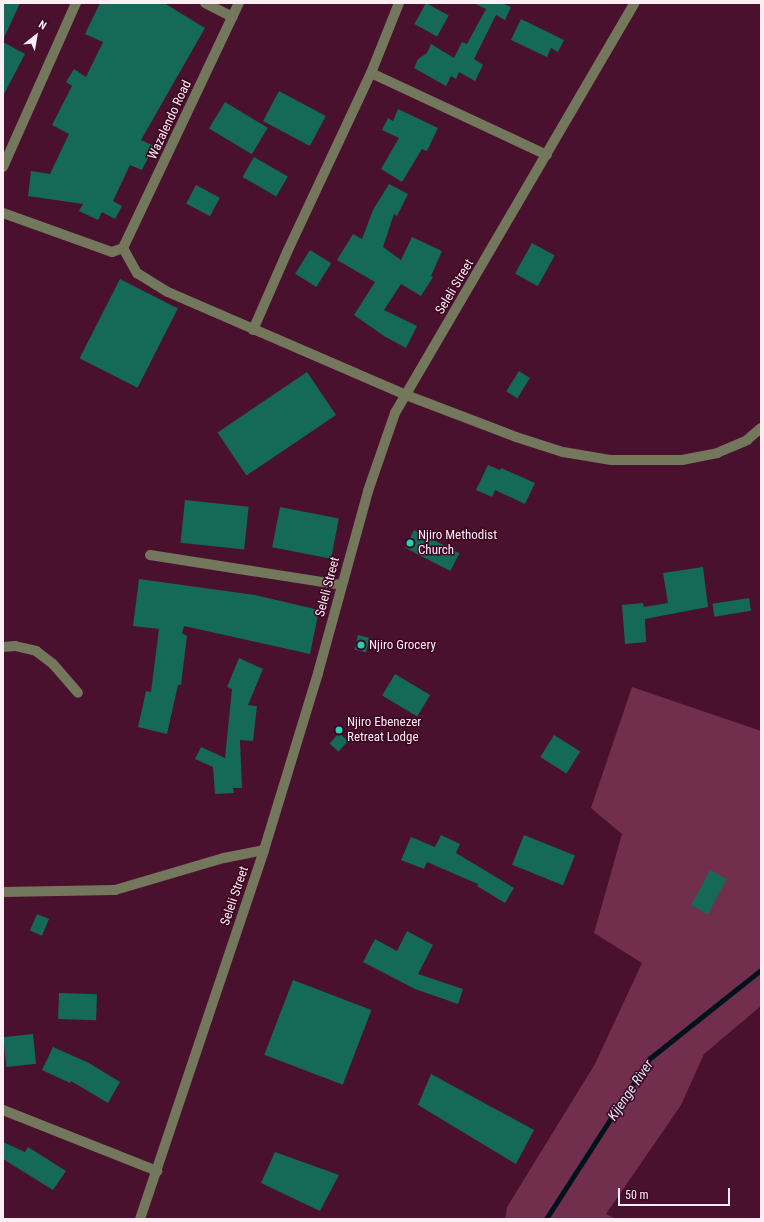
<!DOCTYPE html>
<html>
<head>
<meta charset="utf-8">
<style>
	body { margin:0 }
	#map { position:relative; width:764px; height:1222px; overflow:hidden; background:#49112d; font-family:"Roboto Condensed",sans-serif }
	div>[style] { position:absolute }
	.green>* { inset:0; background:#722f4d }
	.stream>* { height:4.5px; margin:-2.25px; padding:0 2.25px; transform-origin:2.25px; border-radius:2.25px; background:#00121e }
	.building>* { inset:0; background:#146957; transform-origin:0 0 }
	.minor>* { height:10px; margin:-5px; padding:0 5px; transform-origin:5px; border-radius:5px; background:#73775c }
	.dots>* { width:11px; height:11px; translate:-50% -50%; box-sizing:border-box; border:2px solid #3e0523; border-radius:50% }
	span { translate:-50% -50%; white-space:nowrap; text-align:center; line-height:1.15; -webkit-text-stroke:3px #3e0523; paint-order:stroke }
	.street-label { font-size:13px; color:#fdeef3 }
	.poi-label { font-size:13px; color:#fdeef3 }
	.left { translate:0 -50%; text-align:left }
	.water-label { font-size:14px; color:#d4e7f3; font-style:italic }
	.frame { position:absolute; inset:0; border:4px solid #fdeef3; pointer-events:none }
	.north { position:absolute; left:16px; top:16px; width:40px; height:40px; -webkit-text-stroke:3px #3e0523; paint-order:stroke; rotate:31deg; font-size:11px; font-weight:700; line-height:16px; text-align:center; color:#fdeef3 }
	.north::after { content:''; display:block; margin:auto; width:14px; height:18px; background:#fdeef3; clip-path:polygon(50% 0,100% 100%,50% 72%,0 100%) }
	.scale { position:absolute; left:618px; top:1188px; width:112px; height:18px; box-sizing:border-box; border:2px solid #fdeef3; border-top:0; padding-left:5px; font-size:12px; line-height:14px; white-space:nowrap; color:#fdeef3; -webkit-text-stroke:3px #3e0523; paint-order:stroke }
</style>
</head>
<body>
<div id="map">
	<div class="green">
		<div style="clip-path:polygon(632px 687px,761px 731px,761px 1006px,704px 1054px,681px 1105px,606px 1214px,616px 1219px,505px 1219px,507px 1207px,595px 1064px,642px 963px,594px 933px,622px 834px,591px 808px)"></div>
	</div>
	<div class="stream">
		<div style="left:546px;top:1219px;width:190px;rotate:-57.2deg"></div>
		<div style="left:649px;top:1059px;width:143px;rotate:-38.5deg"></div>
	</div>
	<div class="building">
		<div style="clip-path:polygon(3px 3px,20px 3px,3px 40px)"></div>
		<div style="clip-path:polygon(100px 3px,164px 3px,205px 28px,141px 140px,154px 146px,142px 170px,130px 165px,113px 201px,122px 206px,115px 219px,102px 212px,98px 220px,79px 211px,83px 204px,28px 196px,31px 171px,50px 174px,69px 134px,52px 125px,72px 86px,66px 82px,74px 69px,86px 77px,103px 42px,85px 34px)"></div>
		<div style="left:426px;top:3px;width:26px;height:24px;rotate:29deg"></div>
		<div style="clip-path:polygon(474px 3px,502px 3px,511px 7px,505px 20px,496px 15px,474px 59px,483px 65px,475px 81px,459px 72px,456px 79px,451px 76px,446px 86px,414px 68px,418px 59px,427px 53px,431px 44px,454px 58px,462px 42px,467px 44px,486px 9px)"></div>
		<div style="clip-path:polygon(521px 19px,564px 40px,558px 52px,551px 48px,547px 57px,511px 40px)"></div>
		<div style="clip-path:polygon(3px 42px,25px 54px,3px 96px)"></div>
		<div style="left:279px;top:91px;width:53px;height:34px;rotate:28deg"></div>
		<div style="left:225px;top:102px;width:50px;height:31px;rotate:31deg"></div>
		<div style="clip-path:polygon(398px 109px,438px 128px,427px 151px,422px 149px,402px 182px,381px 169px,399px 138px,382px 130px,388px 118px,393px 121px)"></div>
		<div style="left:254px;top:157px;width:39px;height:23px;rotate:30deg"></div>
		<div style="clip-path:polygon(389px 184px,408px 194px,397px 216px,394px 214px,383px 247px,401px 260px,412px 237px,442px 251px,431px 276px,433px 277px,421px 296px,401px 284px,384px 310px,417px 326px,406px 348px,384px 336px,354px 315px,375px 282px,337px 260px,353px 234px,362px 239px,373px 210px)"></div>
		<div style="left:196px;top:185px;width:27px;height:21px;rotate:28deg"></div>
		<div style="left:532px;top:243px;width:26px;height:35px;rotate:29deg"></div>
		<div style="left:310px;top:250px;width:25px;height:28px;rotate:32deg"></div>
		<div style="left:120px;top:279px;width:65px;height:89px;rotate:27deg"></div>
		<div style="left:519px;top:371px;width:13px;height:24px;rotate:32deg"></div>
		<div style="left:307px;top:372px;width:52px;height:108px;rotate:56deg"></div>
		<div style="clip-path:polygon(488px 465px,500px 470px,501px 468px,535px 483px,525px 504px,495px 490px,492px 497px,476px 490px)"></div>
		<div style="left:185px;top:500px;width:64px;height:43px;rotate:6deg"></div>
		<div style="left:280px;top:507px;width:60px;height:41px;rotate:11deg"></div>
		<div style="left:414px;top:530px;width:51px;height:20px;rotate:27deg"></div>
		<div style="clip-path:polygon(703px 567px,708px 607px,645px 619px,646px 642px,625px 644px,622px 605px,643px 603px,644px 607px,668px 603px,663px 573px)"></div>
		<div style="clip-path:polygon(139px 579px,255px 595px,319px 610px,310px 654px,184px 626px,182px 633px,187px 636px,181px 685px,178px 685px,167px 734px,138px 727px,146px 691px,151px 692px,159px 629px,133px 626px)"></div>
		<div style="left:749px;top:598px;width:13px;height:37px;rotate:81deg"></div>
		<div style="left:358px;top:635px;width:12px;height:15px;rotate:14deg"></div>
		<div style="clip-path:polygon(239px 658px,263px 669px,248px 705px,257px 706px,253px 741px,240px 740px,242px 788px,233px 788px,234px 793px,215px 794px,213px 767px,195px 759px,201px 747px,225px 758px,232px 689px,227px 687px)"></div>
		<div style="left:395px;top:674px;width:41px;height:25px;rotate:31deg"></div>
		<div style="left:339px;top:733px;width:12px;height:14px;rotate:42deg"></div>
		<div style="left:554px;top:735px;width:31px;height:26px;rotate:32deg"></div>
		<div style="clip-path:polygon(441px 835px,460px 844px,456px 853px,514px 888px,505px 903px,477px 886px,478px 884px,427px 862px,424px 869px,401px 860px,411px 837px,435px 847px)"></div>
		<div style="left:524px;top:835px;width:55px;height:32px;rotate:22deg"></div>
		<div style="left:710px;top:870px;width:19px;height:40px;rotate:28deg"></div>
		<div style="left:37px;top:914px;width:13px;height:18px;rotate:23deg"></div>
		<div style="clip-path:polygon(407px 931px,433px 945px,418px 974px,463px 989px,458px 1004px,415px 989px,363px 962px,375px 939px,397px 951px)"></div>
		<div style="left:293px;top:980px;width:84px;height:80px;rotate:21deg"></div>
		<div style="left:59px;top:993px;width:38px;height:26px;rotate:2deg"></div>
		<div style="left:33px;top:1034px;width:30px;height:30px;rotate:84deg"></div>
		<div style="clip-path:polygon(53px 1047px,89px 1063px,120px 1082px,108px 1103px,71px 1081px,70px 1083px,42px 1070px)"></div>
		<div style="clip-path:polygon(431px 1074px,534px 1130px,516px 1164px,418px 1105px)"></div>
		<div style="clip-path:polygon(3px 1142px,25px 1152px,28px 1147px,66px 1171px,53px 1190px,3px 1159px)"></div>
		<div style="clip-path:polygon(275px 1152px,339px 1175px,320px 1211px,261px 1183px)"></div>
	</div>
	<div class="minor">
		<div style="left:205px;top:3px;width:31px;rotate:27deg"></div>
		<div style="left:371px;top:73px;width:194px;rotate:25deg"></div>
		<div style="left:3px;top:167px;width:180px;rotate:-66deg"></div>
		<div style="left:3px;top:213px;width:116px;rotate:19.7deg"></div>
		<div style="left:112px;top:252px;width:12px;rotate:-20deg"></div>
		<div style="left:123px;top:248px;width:271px;rotate:-64.7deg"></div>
		<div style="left:123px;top:248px;width:29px;rotate:61deg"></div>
		<div style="left:137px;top:273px;width:36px;rotate:32deg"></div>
		<div style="left:168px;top:292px;width:259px;rotate:23.4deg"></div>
		<div style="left:406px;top:395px;width:118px;rotate:20.9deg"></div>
		<div style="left:516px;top:437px;width:49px;rotate:17.7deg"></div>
		<div style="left:563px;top:452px;width:49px;rotate:9.5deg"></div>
		<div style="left:611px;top:460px;width:71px"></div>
		<div style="left:682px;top:460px;width:36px;rotate:-11deg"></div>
		<div style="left:717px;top:453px;width:33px;rotate:-23deg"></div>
		<div style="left:747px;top:440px;width:18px;rotate:-41deg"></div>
		<div style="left:253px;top:330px;width:87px;rotate:-66.4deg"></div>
		<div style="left:288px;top:250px;width:195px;rotate:-64.9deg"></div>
		<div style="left:371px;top:73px;width:75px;rotate:-68.2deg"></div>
		<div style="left:150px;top:555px;width:193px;rotate:8.9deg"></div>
		<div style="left:3px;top:647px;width:12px;rotate:-5deg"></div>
		<div style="left:15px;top:646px;width:22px;rotate:13deg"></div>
		<div style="left:36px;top:651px;width:21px;rotate:37deg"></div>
		<div style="left:53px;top:664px;width:38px;rotate:49deg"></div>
		<div style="left:3px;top:892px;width:112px;rotate:-1deg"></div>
		<div style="left:115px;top:890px;width:114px;rotate:-16.4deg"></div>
		<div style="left:224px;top:858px;width:41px;rotate:-11.3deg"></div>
		<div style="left:3px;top:1110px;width:166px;rotate:21.6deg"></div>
		<div style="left:140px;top:1219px;width:389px;rotate:-71.4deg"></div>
		<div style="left:264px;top:850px;width:185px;rotate:-73deg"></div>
		<div style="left:318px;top:673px;width:189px;rotate:-74.6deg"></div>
		<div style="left:368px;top:491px;width:83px;rotate:-70.9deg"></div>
		<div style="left:395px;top:413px;width:475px;rotate:-59.7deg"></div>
	</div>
	<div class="dots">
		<div style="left:410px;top:543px;background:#1dd5b1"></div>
		<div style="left:361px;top:645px;background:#1dd5b1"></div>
		<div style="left:339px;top:730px;background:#1dd5b1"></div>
	</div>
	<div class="street-label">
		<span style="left:170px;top:120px;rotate:-65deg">Wazalendo Road</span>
		<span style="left:455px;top:287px;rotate:-59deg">Seleli Street</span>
		<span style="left:328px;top:587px;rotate:-75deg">Seleli Street</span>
		<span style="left:235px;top:896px;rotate:-71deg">Seleli Street</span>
	</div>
	<div class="poi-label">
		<span class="left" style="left:418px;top:543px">Njiro Methodist<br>Church</span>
		<span class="left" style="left:369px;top:645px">Njiro Grocery</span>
		<span class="left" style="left:347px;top:730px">Njiro Ebenezer<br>Retreat Lodge</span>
	</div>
	<div class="water-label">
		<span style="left:630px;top:1090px;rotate:-56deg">Kijenge River</span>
	</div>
	<div class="frame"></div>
	<div class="north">N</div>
	<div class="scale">50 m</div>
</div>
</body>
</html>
